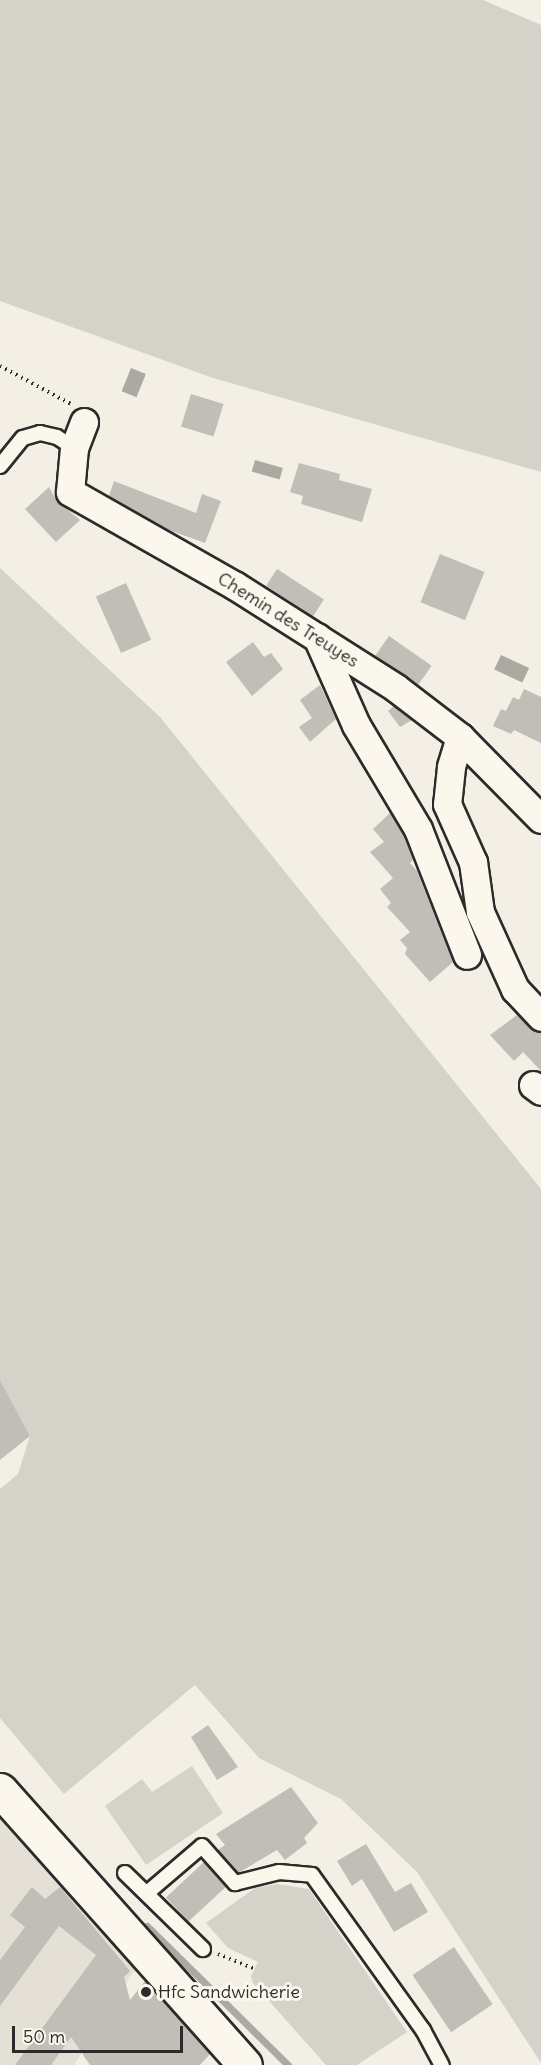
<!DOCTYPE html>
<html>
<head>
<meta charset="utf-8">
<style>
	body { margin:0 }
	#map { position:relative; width:541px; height:2065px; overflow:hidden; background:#f3efe4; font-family:Delius,sans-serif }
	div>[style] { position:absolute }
	.built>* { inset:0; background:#e4e0d6 }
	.green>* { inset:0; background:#d5d2c9 }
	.water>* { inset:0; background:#aca9a2; transform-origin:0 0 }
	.stream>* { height:7px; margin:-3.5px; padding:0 3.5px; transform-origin:3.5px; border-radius:3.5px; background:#aca9a2 }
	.building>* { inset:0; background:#c0beb6; transform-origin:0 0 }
	.path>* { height:4px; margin-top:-2px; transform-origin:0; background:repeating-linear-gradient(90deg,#2b2b2b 0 1.5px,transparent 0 6px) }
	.roads { filter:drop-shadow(2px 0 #2b2b2b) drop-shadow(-2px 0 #2b2b2b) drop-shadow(0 2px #2b2b2b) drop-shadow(0 -2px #2b2b2b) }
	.lane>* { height:14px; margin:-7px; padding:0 7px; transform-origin:7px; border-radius:7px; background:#fbf7ec }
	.street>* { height:27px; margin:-13.5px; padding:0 13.5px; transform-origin:13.5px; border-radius:13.5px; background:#fbf7ec }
	.secondary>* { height:33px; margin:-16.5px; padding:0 16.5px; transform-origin:16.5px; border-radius:16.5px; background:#fbf7ec }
	.dots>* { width:16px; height:16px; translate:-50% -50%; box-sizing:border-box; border:3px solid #fbf7ec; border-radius:50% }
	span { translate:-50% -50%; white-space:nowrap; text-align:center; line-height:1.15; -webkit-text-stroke:6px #fbf7ec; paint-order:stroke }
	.street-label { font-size:18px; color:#2b2b2b }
	.poi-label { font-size:18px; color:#2b2b2b }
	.left { translate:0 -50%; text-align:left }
	.scale { position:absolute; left:12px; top:2026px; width:171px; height:27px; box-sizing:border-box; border:3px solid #2b2b2b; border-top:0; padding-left:8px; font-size:18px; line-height:21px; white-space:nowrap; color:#2b2b2b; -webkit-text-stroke:4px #fbf7ec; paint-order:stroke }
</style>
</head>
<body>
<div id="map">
	<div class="built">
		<div style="clip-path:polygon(0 1805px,135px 1969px,74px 2065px,0 2065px)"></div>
	</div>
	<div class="green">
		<div style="clip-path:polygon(0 0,483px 0,541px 25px,541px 472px,213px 378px,0 301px)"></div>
		<div style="clip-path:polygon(0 568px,160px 717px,541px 1189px,541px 2063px,417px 1872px,341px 1799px,259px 1758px,195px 1685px,64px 1794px,0 1718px,0 1489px,18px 1474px,30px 1436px,0 1380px)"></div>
		<div style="clip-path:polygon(192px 1766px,223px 1813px,146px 1865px,105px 1806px,142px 1779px,152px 1792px)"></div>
		<div style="clip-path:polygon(277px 1884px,309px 1889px,407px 2032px,357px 2065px,326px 2065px,253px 1983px,251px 1976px,258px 1962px,228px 1948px,206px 1923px,255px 1888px)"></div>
	</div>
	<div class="water">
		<div style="left:131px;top:368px;width:16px;height:25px;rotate:22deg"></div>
		<div style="left:255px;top:460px;width:29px;height:12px;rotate:16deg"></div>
		<div style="left:501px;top:655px;width:31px;height:16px;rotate:25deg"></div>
	</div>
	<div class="stream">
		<div style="left:147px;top:1926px;width:198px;rotate:44.6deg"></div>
	</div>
	<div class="building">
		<div style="left:191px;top:394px;width:34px;height:34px;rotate:17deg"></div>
		<div style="clip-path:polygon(299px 463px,340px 474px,339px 480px,372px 489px,362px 522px,301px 504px,303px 496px,290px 492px)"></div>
		<div style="clip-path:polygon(114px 481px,196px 513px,202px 494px,221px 501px,205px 543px,169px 530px,109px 496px)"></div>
		<div style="clip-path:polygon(49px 487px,56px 500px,80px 520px,56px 542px,25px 509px)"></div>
		<div style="left:440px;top:554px;width:48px;height:52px;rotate:22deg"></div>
		<div style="left:277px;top:569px;width:56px;height:20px;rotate:33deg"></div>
		<div style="left:126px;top:583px;width:62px;height:33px;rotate:66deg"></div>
		<div style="left:389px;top:636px;width:52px;height:25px;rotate:35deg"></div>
		<div style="clip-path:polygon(253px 642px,264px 657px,271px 653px,283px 669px,252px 696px,226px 662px)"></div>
		<div style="clip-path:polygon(320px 685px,336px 719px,310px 742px,299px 727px,312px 718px,300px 700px)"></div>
		<div style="clip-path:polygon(524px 689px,541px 697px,541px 743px,514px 730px,511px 734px,493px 726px,501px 709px,506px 711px,513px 697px,519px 700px)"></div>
		<div style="clip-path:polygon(394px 706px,412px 720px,400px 727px,388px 711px)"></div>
		<div style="clip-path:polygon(390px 813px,404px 836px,413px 860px,410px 863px,417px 871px,453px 962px,430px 982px,405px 954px,407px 948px,400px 940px,410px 932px,387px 907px,391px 903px,380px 889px,393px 878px,370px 852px,384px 842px,373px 829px)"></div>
		<div style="clip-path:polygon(517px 1015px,530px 1028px,541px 1032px,541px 1071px,523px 1052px,514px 1061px,490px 1035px)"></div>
		<div style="clip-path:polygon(0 1380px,30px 1436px,0 1460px)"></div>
		<div style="clip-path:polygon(208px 1725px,238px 1767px,217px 1780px,191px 1737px)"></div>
		<div style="clip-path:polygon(291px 1787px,318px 1823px,304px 1838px,307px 1843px,285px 1860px,277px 1850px,238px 1873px,218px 1850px,225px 1845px,216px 1834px)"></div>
		<div style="clip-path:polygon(366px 1844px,395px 1892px,411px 1883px,428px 1912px,394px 1932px,362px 1879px,352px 1886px,337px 1861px)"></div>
		<div style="left:204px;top:1862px;width:33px;height:52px;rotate:47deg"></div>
		<div style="clip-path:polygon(32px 1887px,45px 1899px,60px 1887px,130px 1971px,124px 1977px,130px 2000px,145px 1981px,210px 2054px,200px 2065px,90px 2065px,71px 2037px,51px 2065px,15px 2065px,96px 1955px,59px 1926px,0 2006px,0 1960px,25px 1927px,10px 1915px)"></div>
		<div style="left:454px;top:1947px;width:69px;height:50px;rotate:56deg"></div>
	</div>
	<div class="path">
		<div style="left:0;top:366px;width:81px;rotate:28.2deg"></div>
		<div style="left:218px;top:1954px;width:40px;rotate:22deg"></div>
	</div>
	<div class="roads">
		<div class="lane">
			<div style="left:0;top:466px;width:36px;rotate:-51deg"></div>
			<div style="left:23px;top:438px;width:18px;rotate:-16deg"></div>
			<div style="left:40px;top:433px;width:17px;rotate:13deg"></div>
			<div style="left:57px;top:437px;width:20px;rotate:33deg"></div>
			<div style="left:125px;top:1873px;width:109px;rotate:44.3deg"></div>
			<div style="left:147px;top:1893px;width:72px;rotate:-40.5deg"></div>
			<div style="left:202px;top:1846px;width:50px;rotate:48.3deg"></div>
			<div style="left:235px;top:1883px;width:45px;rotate:-14deg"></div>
			<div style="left:279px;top:1872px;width:33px;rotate:5deg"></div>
			<div style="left:312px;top:1875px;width:191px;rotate:54.4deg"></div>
			<div style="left:423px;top:2030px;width:40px;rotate:62deg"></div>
		</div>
		<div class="street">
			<div style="left:84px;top:422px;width:28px;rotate:111deg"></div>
			<div style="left:74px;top:448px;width:44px;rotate:95.2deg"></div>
			<div style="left:70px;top:492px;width:189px;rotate:29.6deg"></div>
			<div style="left:234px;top:585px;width:192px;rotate:32.4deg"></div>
			<div style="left:396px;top:688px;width:81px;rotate:37.4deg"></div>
			<div style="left:460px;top:737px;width:115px;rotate:45.4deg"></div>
			<div style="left:317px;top:637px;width:96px;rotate:66.1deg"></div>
			<div style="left:356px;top:725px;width:121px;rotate:59.2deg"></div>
			<div style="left:418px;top:829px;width:135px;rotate:68.7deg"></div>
			<div style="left:460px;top:737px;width:31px;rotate:107deg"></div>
			<div style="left:451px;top:767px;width:37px;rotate:96deg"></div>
			<div style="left:447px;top:804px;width:64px;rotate:65.9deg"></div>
			<div style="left:473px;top:862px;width:50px;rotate:82deg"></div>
			<div style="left:480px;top:912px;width:85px;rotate:65.6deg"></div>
			<div style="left:515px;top:989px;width:38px;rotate:47deg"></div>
			<div style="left:533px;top:1085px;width:10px;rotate:37deg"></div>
		</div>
		<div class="secondary">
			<div style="left:0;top:1790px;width:368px;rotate:48.3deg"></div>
		</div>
	</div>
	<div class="dots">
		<div style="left:146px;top:1992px;background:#2b2b2b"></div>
	</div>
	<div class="street-label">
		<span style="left:288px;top:620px;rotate:32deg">Chemin des Treuyes</span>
	</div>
	<div class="poi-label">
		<span class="left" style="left:158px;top:1992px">Hfc Sandwicherie</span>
	</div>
	<div class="scale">50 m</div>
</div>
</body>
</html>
